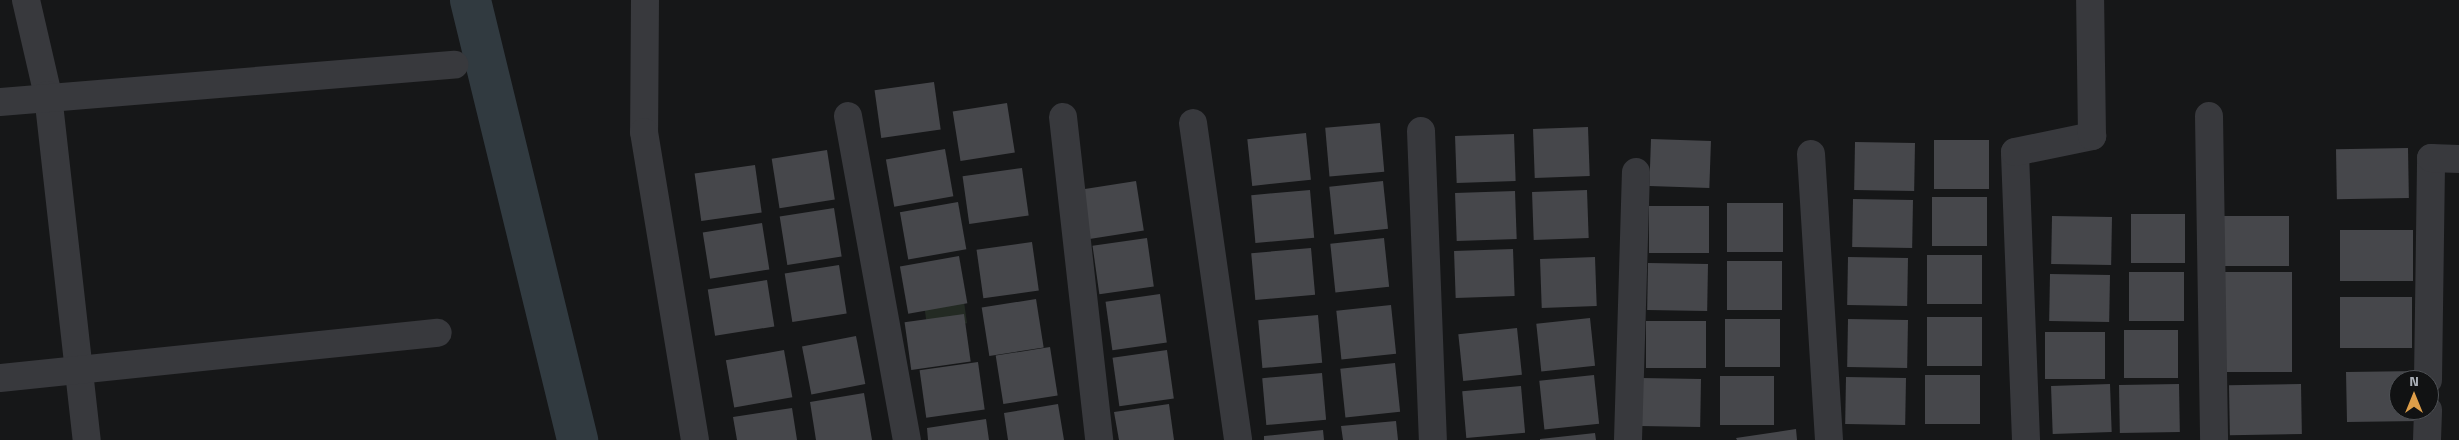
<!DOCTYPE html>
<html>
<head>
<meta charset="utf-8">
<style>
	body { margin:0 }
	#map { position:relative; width:2459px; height:440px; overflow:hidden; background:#161718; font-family:"Titillium Web",sans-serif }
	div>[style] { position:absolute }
	.green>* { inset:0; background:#232a23; transform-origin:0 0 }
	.canal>* { height:41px; margin:-20.5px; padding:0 20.5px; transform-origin:20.5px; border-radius:20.5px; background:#313a40 }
	.building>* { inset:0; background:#46474b; transform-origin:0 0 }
	.minor>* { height:28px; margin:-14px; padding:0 14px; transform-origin:14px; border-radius:14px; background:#38393d }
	span { translate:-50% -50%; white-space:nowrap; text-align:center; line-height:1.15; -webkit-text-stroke:5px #111213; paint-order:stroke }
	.north { position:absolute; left:2389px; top:370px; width:50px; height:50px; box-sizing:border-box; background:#111213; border:1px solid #4e5155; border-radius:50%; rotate:0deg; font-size:14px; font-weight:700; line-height:20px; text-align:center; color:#aaafb7 }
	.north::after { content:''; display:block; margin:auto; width:18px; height:22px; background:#de9e49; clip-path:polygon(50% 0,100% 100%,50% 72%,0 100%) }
</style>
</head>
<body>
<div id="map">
	<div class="green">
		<div style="left:958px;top:259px;width:65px;height:40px;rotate:82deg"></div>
	</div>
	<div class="canal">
		<div style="left:470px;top:0;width:453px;rotate:76.3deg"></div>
	</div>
	<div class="building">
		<div style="left:934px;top:82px;width:48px;height:60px;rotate:82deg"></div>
		<div style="left:1007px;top:103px;width:50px;height:55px;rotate:81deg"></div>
		<div style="left:1380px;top:123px;width:49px;height:55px;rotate:85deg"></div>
		<div style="left:1588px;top:127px;width:49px;height:55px;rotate:88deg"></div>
		<div style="left:1306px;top:133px;width:47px;height:59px;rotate:84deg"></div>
		<div style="left:1514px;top:134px;width:47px;height:59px;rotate:88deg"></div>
		<div style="left:1651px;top:139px;width:60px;height:47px;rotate:2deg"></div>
		<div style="left:1934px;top:140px;width:55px;height:49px"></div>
		<div style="left:1855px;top:142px;width:60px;height:48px;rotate:1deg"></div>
		<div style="left:2408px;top:148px;width:50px;height:72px;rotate:89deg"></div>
		<div style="left:945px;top:149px;width:48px;height:60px;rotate:80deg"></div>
		<div style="left:827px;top:150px;width:50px;height:56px;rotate:81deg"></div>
		<div style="left:755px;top:165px;width:48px;height:61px;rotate:82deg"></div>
		<div style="left:1022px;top:168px;width:48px;height:60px;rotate:82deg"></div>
		<div style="left:1136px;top:181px;width:50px;height:55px;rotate:81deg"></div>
		<div style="left:1383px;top:181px;width:48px;height:54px;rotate:84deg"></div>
		<div style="left:1310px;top:190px;width:48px;height:59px;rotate:85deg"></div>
		<div style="left:1587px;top:190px;width:48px;height:55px;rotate:88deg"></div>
		<div style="left:1515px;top:191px;width:48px;height:60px;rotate:88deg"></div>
		<div style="left:1932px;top:197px;width:55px;height:49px"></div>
		<div style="left:1853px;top:199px;width:60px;height:48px;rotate:1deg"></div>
		<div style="left:958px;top:202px;width:48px;height:59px;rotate:80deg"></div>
		<div style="left:1727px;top:203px;width:56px;height:49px"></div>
		<div style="left:1649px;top:206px;width:60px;height:47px"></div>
		<div style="left:834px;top:208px;width:49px;height:55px;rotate:81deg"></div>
		<div style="left:2131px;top:214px;width:54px;height:49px"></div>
		<div style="left:2052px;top:216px;width:60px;height:48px;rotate:1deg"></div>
		<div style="left:2217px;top:216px;width:72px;height:50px"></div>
		<div style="left:762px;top:223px;width:47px;height:60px;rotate:81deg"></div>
		<div style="left:2340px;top:230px;width:73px;height:51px"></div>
		<div style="left:1147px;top:238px;width:49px;height:55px;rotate:82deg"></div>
		<div style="left:1384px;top:238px;width:49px;height:54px;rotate:84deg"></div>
		<div style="left:1032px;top:242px;width:49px;height:56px;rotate:82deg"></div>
		<div style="left:1311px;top:248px;width:47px;height:60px;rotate:85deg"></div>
		<div style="left:1513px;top:249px;width:47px;height:59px;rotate:88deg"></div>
		<div style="left:1927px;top:255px;width:55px;height:49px"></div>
		<div style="left:959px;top:256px;width:48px;height:60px;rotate:80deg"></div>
		<div style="left:1595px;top:257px;width:49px;height:55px;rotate:88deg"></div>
		<div style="left:1848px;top:257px;width:60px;height:48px;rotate:1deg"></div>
		<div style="left:1727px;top:261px;width:55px;height:49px"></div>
		<div style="left:1648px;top:263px;width:60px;height:47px;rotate:1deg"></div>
		<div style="left:839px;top:265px;width:49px;height:55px;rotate:81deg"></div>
		<div style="left:2129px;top:272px;width:55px;height:49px"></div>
		<div style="left:2220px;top:272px;width:72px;height:100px"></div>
		<div style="left:2050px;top:274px;width:60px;height:47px;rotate:1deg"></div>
		<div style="left:767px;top:280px;width:47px;height:60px;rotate:81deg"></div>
		<div style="left:1160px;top:294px;width:49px;height:55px;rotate:82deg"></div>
		<div style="left:2340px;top:297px;width:72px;height:51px"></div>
		<div style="left:1036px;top:299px;width:49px;height:55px;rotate:81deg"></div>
		<div style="left:1391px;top:305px;width:49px;height:55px;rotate:84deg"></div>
		<div style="left:964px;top:314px;width:48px;height:60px;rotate:82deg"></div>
		<div style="left:1318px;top:315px;width:48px;height:60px;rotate:85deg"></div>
		<div style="left:1927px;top:317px;width:55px;height:49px"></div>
		<div style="left:1590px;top:318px;width:48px;height:54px;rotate:84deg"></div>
		<div style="left:1725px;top:319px;width:55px;height:48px"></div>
		<div style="left:1848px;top:319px;width:60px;height:48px;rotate:1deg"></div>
		<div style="left:1646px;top:321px;width:60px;height:47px"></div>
		<div style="left:1517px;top:328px;width:47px;height:59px;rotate:84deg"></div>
		<div style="left:2124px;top:330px;width:54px;height:48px"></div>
		<div style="left:2045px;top:332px;width:60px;height:47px"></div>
		<div style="left:856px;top:336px;width:49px;height:55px;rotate:79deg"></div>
		<div style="left:1050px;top:347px;width:49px;height:55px;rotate:81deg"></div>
		<div style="left:784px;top:350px;width:48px;height:59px;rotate:80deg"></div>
		<div style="left:1167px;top:350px;width:49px;height:55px;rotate:82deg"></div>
		<div style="left:978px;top:362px;width:48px;height:59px;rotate:82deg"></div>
		<div style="left:1395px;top:363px;width:49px;height:55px;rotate:84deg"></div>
		<div style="clip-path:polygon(2419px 371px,2419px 380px,2399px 380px,2399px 410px,2419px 410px,2419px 421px,2347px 422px,2346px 372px)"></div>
		<div style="left:1322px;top:373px;width:47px;height:60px;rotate:85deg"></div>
		<div style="left:1594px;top:375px;width:49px;height:55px;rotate:84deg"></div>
		<div style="left:1925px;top:375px;width:55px;height:49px"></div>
		<div style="left:1720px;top:376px;width:54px;height:49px"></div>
		<div style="left:1846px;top:377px;width:60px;height:47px;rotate:1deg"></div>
		<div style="left:1641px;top:378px;width:60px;height:48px;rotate:1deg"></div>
		<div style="left:2110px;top:384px;width:48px;height:59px;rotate:88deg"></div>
		<div style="left:2179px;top:384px;width:48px;height:60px;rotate:89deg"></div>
		<div style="left:2301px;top:384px;width:50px;height:72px;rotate:89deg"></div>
		<div style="left:1521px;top:386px;width:47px;height:59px;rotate:85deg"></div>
		<div style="clip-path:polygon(864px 393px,872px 440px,816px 440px,810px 402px)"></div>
		<div style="clip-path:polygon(1058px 404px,1064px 440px,1008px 440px,1004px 413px)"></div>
		<div style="clip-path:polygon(1169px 404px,1174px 440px,1119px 440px,1114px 412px)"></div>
		<div style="clip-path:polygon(792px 408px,797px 440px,737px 440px,733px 417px)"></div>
		<div style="clip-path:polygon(986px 419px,989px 440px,928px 440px,927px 428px)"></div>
		<div style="clip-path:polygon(1396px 421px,1398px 440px,1343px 440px,1341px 426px)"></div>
		<div style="clip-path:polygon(1796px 429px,1797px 440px,1737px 440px,1736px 438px)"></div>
		<div style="clip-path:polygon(1323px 430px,1324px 440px,1264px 440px,1264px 436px)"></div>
		<div style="clip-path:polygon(1595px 433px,1596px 440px,1540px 440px,1540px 439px)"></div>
	</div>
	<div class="minor">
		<div style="left:26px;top:0;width:98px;rotate:77deg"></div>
		<div style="left:48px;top:95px;width:347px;rotate:83.6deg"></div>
		<div style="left:645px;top:0;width:132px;rotate:90.4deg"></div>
		<div style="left:644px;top:132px;width:312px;rotate:80.6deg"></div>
		<div style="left:0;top:102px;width:456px;rotate:-4.7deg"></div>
		<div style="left:848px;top:116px;width:329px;rotate:79.7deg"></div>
		<div style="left:2209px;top:116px;width:324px;rotate:89.1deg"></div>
		<div style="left:1063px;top:117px;width:325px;rotate:83.6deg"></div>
		<div style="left:1193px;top:123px;width:320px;rotate:81.9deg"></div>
		<div style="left:1421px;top:131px;width:309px;rotate:87.8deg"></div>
		<div style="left:1811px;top:154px;width:287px;rotate:86.4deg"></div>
		<div style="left:0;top:378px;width:440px;rotate:-5.9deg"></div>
		<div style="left:2428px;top:380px;width:222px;rotate:-89.2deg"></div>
		<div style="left:2431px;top:158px;width:28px;rotate:2deg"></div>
		<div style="left:1628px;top:440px;width:268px;rotate:-88.3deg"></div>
		<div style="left:2026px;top:440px;width:288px;rotate:-92.2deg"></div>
		<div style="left:2015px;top:152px;width:79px;rotate:-11.7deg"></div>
		<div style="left:2092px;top:136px;width:136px;rotate:-90.8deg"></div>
		<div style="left:2427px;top:440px;width:30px;rotate:-88deg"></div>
	</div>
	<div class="north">N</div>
</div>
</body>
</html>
